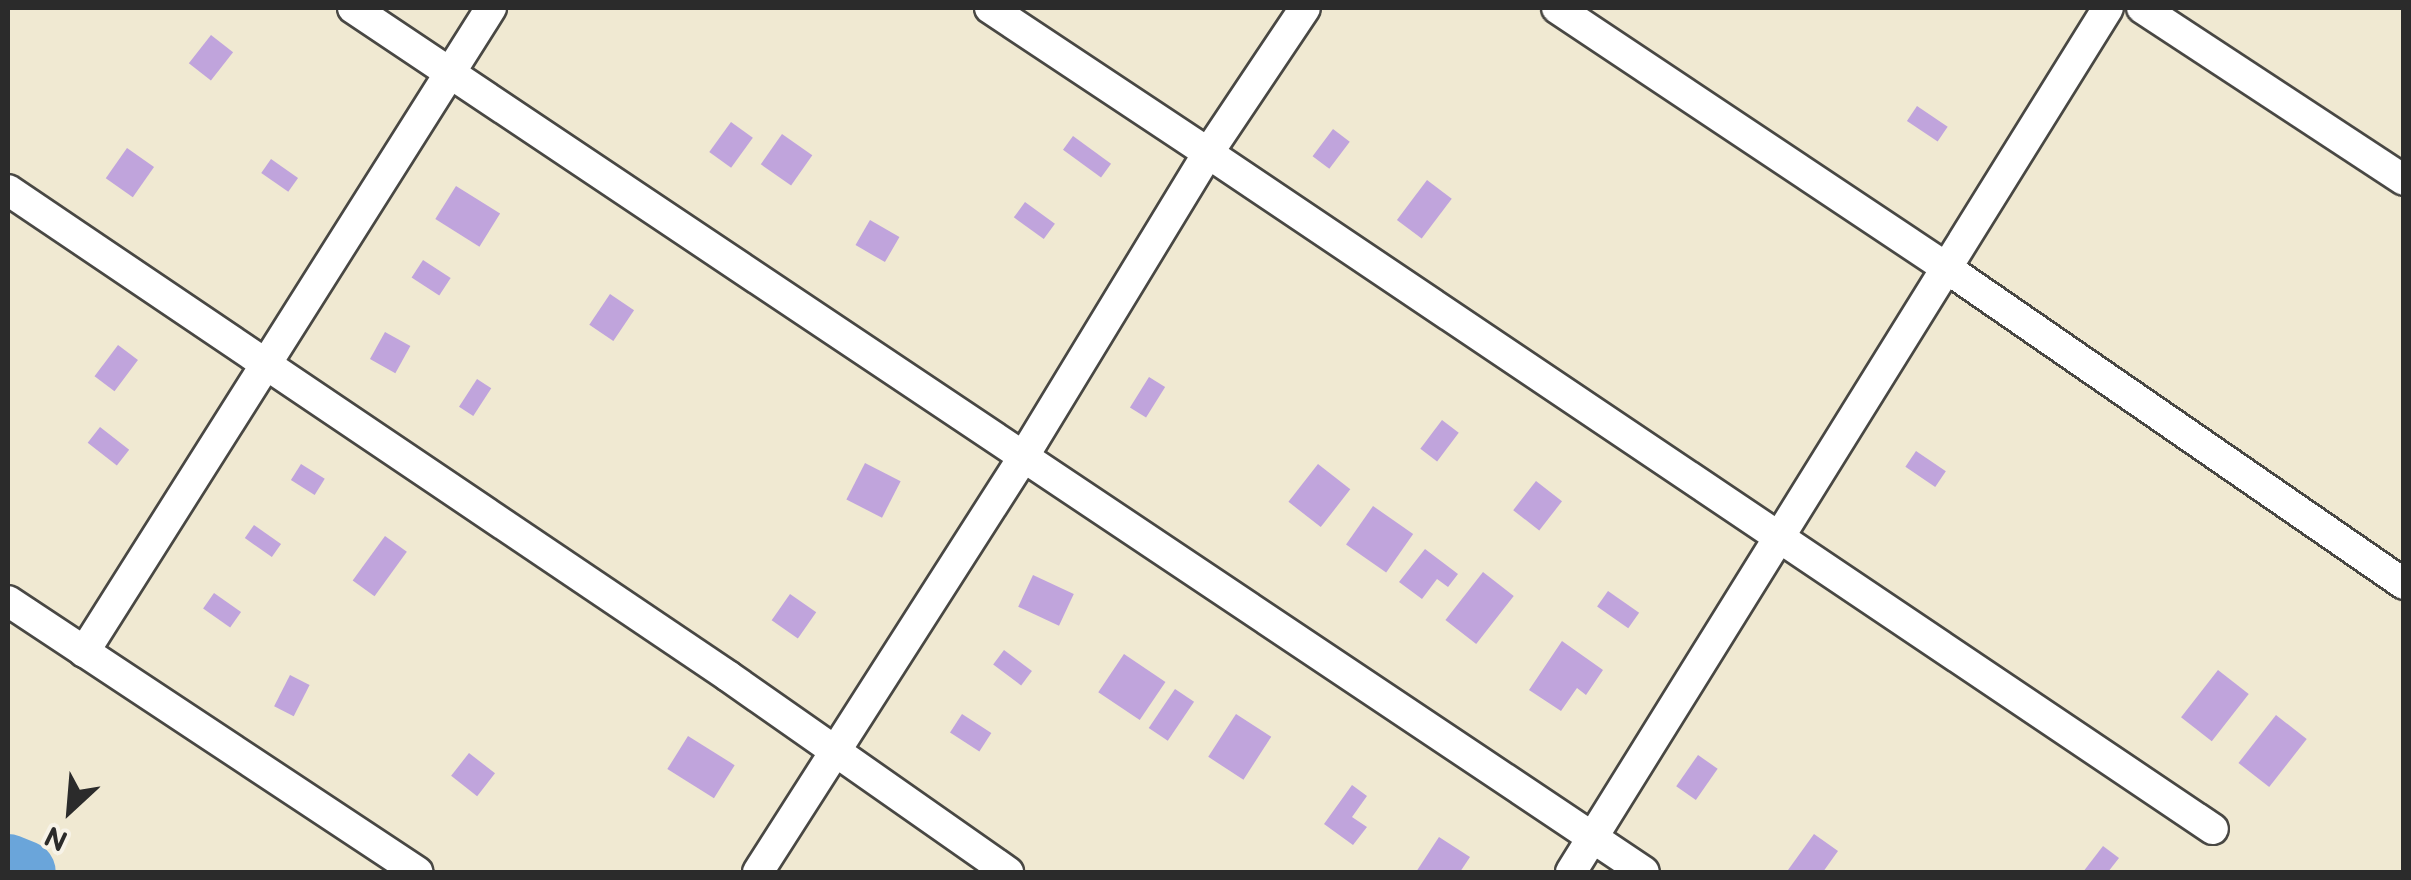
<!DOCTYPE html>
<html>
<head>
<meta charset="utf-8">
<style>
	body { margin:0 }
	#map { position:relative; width:2411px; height:880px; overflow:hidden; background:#f0e9d2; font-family:"Balsamiq Sans",sans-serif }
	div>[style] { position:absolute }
	.river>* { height:62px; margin:-31px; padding:0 31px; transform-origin:31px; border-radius:31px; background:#6aa5da }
	.building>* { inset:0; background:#c0a4dc; transform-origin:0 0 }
	.roads { filter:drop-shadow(2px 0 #494844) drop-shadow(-2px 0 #494844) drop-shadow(0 2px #494844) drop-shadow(0 -2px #494844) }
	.street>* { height:30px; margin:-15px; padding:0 15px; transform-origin:15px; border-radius:15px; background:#fff }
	span { translate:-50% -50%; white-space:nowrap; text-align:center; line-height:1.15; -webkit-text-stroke:8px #f7f3e8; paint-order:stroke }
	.frame { position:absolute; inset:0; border:10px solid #2b2b2b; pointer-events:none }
	.north { position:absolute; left:20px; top:760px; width:100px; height:100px; -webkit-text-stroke:8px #f7f3e8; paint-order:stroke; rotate:206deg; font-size:28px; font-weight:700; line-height:40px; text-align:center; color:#2b2b2b }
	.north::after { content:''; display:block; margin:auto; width:35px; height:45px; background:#2b2b2b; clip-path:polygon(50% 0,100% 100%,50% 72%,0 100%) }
</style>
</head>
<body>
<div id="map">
	<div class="river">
		<div style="left:8px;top:865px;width:18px;rotate:22deg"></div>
	</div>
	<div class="building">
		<div style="left:211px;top:35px;width:28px;height:36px;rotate:38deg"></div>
		<div style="left:1917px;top:106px;width:37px;height:18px;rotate:34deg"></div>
		<div style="left:731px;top:122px;width:27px;height:37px;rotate:36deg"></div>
		<div style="left:1333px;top:129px;width:21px;height:34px;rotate:37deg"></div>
		<div style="left:782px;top:134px;width:37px;height:37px;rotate:35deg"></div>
		<div style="left:1073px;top:136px;width:47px;height:17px;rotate:36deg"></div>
		<div style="left:127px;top:148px;width:33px;height:37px;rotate:35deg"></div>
		<div style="left:271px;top:159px;width:33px;height:17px;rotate:35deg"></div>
		<div style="left:1427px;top:180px;width:31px;height:50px;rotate:37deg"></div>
		<div style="left:456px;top:186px;width:52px;height:39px;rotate:32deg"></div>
		<div style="left:1025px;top:202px;width:37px;height:19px;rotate:36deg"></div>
		<div style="left:870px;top:220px;width:34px;height:29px;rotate:30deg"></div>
		<div style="left:423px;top:260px;width:33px;height:21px;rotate:33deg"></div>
		<div style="left:610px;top:294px;width:29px;height:37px;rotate:34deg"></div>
		<div style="left:385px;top:332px;width:29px;height:31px;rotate:29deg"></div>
		<div style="left:118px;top:345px;width:25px;height:39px;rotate:37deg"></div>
		<div style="left:1149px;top:377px;width:19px;height:36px;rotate:32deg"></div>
		<div style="left:477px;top:379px;width:17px;height:33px;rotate:33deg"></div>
		<div style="left:1442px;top:420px;width:21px;height:36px;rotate:37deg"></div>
		<div style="left:100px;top:427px;width:37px;height:20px;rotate:38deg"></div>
		<div style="left:1916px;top:451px;width:36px;height:19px;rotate:34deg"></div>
		<div style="left:865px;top:463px;width:40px;height:41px;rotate:27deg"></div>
		<div style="left:301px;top:464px;width:28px;height:19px;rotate:32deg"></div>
		<div style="left:1318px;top:464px;width:41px;height:48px;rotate:38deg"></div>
		<div style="left:1536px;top:481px;width:33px;height:37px;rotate:38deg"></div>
		<div style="left:1373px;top:506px;width:49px;height:47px;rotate:35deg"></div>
		<div style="left:254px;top:525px;width:33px;height:16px;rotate:35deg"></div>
		<div style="left:385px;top:536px;width:27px;height:55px;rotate:36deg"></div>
		<div style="clip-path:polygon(1425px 549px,1458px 574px,1448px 587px,1437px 579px,1422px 599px,1399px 582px)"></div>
		<div style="left:1483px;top:572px;width:39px;height:61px;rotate:38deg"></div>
		<div style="left:1033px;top:575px;width:45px;height:35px;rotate:25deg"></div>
		<div style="left:1608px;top:591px;width:38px;height:19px;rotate:35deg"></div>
		<div style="left:214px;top:593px;width:33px;height:19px;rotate:35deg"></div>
		<div style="left:790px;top:594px;width:32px;height:32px;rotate:35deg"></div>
		<div style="clip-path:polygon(1562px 641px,1603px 670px,1586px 695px,1577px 688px,1561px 711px,1529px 690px)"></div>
		<div style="left:1004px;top:650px;width:35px;height:18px;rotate:37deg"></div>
		<div style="left:1124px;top:654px;width:50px;height:46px;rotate:34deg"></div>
		<div style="left:2218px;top:670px;width:39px;height:60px;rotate:38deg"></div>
		<div style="left:290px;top:675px;width:22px;height:35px;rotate:27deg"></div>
		<div style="left:1175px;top:689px;width:23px;height:47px;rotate:34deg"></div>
		<div style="left:962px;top:714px;width:35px;height:22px;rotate:33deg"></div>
		<div style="left:1236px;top:714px;width:42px;height:51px;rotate:33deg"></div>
		<div style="left:2276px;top:715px;width:39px;height:61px;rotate:38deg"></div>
		<div style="left:688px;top:736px;width:55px;height:39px;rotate:32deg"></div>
		<div style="left:469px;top:753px;width:33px;height:29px;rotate:38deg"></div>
		<div style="left:1698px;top:755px;width:24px;height:38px;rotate:35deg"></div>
		<div style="clip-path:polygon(1352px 785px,1367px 796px,1352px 817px,1367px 827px,1353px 845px,1324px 824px)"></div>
		<div style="clip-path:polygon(1814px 834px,1838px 851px,1823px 872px,1792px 872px,1788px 870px)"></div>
		<div style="clip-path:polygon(1439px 837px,1470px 857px,1460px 872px,1416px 872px)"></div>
		<div style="clip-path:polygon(2103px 846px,2119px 858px,2108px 872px,2083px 872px)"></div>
	</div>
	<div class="roads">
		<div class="street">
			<div style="left:353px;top:8px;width:1553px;rotate:33.79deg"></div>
			<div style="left:990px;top:8px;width:262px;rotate:33.6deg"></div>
			<div style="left:1208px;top:153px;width:174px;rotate:-56.2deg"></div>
			<div style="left:1557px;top:8px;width:467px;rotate:33.7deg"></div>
			<div style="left:1945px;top:267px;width:558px;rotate:34.63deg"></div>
			<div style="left:2142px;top:8px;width:313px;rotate:33.3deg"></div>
			<div style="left:8px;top:190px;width:869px;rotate:34.02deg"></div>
			<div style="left:728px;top:676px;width:342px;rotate:35deg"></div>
			<div style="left:8px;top:601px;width:491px;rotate:33.5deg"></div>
			<div style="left:84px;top:652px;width:762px;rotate:-57.71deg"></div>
			<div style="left:758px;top:872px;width:496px;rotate:-57.4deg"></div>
			<div style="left:1025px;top:454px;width:352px;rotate:-58.7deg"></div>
			<div style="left:1208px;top:153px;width:1211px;rotate:33.93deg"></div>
			<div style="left:1571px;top:872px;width:1017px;rotate:-58.14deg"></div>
		</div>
	</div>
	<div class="frame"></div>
	<div class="north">N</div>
</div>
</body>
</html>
